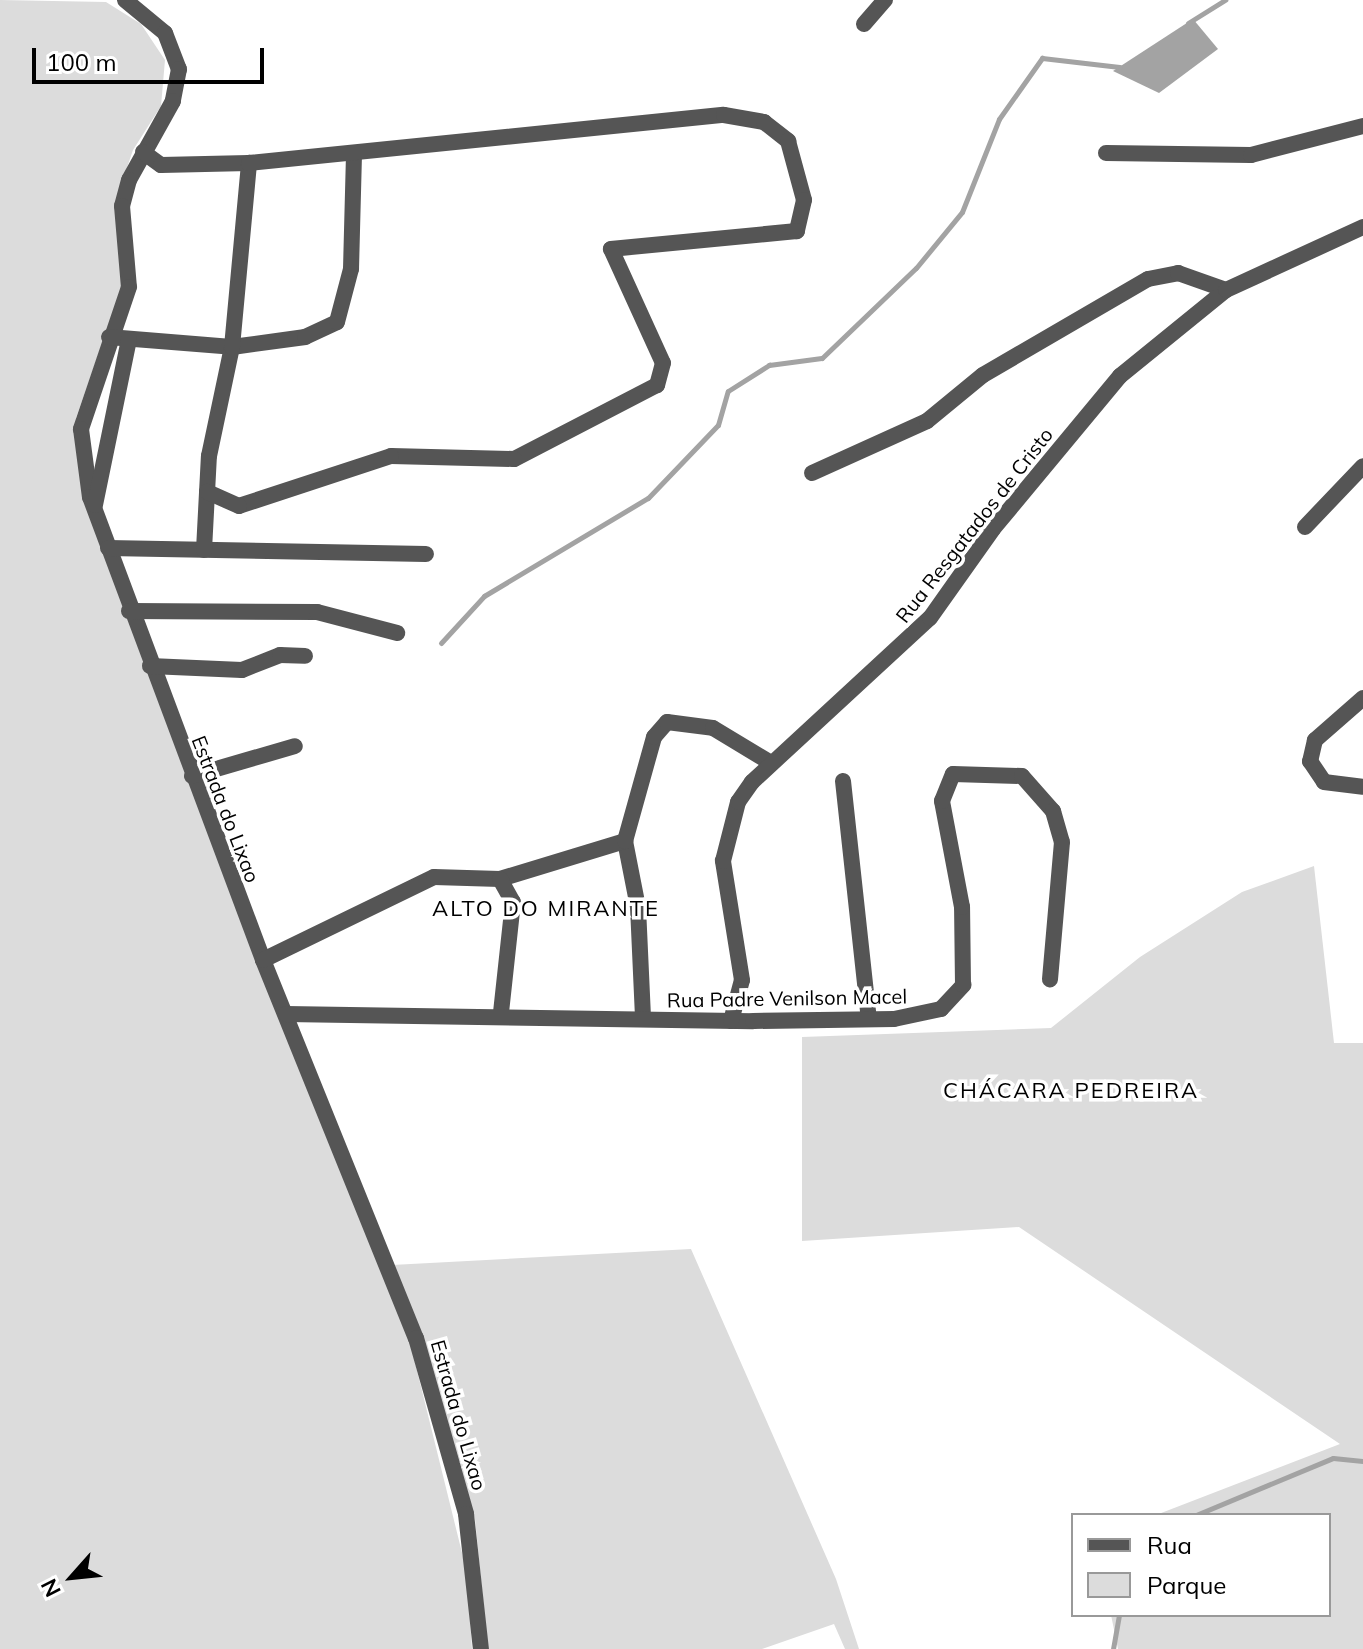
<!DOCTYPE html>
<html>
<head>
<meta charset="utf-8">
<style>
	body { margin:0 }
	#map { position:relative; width:1363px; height:1649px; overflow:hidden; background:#fff; font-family:Mulish,sans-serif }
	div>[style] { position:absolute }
	.green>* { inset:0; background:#dcdcdc }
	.water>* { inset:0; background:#a3a3a3 }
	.stream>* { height:5px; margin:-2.5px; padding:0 2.5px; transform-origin:2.5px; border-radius:2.5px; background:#a3a3a3 }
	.minor>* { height:16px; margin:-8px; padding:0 8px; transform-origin:8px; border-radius:8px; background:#555 }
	span { translate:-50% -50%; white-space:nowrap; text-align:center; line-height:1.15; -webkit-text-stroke:7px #fff; paint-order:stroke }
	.street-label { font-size:20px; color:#000 }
	.neighbourhood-label { font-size:22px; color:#000; letter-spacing:2px }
	.legend { position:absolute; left:1071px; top:1513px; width:260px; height:104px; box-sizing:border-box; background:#fff; border:2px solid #999; margin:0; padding:10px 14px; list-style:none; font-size:24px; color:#000 }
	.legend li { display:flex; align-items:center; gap:16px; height:40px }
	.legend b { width:40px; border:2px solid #999 }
	.north { position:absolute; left:32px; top:1537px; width:80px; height:80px; -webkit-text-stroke:6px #fff; paint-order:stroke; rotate:243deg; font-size:22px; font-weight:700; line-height:32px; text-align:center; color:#000 }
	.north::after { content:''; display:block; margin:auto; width:28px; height:36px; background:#000; clip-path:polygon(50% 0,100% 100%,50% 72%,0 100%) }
	.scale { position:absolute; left:32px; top:48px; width:232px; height:36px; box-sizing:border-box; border:4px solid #000; border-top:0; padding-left:10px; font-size:24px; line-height:28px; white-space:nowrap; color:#000; -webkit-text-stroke:6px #fff; paint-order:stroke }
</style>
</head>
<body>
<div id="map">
	<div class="green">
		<div style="clip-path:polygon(0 0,106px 2px,141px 24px,165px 60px,161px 106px,133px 150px,117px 197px,123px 283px,76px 418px,83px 498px,280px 1021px,408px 1334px,467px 1573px,472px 1649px,0 1649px)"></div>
		<div style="clip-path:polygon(1314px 866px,1334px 1043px,1363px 1043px,1363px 1649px,1118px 1649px,1111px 1615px,1329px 1615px,1329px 1515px,1156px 1515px,1340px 1444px,1019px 1227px,802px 1241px,802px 1037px,1051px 1028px,1140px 957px,1242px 892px)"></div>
		<div style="clip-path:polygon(691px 1249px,836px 1579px,859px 1649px,845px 1649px,834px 1624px,762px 1649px,488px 1649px,475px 1519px,392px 1265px)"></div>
	</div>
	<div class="water">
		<div style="clip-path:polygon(1193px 19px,1218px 49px,1159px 93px,1113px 71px)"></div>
	</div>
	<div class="stream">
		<div style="left:1188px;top:23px;width:44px;rotate:-31.9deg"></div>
		<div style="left:441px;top:643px;width:64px;rotate:-47.5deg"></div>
		<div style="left:484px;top:596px;width:191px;rotate:-30.9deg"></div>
		<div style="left:648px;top:498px;width:101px;rotate:-46.2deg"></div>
		<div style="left:718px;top:425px;width:35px;rotate:-74deg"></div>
		<div style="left:728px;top:391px;width:49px;rotate:-32.4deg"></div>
		<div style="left:769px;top:365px;width:53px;rotate:-7.5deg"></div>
		<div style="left:822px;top:358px;width:130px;rotate:-43.8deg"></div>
		<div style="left:916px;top:268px;width:72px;rotate:-50.6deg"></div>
		<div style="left:962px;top:212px;width:100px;rotate:-68.3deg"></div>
		<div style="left:999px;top:119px;width:75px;rotate:-54.8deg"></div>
		<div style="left:1042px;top:58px;width:78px;rotate:6.7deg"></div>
		<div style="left:1196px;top:1515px;width:148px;rotate:-22.6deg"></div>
		<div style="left:1333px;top:1458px;width:30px;rotate:6deg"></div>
		<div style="left:1113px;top:1649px;width:35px;rotate:-80deg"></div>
	</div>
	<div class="minor">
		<div style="left:125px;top:0;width:52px;rotate:39.5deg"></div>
		<div style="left:165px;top:33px;width:39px;rotate:69deg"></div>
		<div style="left:179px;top:69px;width:33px;rotate:101deg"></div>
		<div style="left:173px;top:101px;width:90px;rotate:119.1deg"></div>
		<div style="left:129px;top:180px;width:27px;rotate:105deg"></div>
		<div style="left:122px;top:206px;width:81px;rotate:85.1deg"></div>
		<div style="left:129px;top:287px;width:150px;rotate:108.7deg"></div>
		<div style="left:81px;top:429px;width:69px;rotate:82.5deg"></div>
		<div style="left:90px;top:497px;width:494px;rotate:69.5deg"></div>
		<div style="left:263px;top:960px;width:408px;rotate:68deg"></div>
		<div style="left:416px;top:1338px;width:183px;rotate:74.1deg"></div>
		<div style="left:466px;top:1514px;width:136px;rotate:83.7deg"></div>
		<div style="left:864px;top:24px;width:32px;rotate:-49deg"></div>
		<div style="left:143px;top:152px;width:22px;rotate:36deg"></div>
		<div style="left:161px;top:165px;width:88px;rotate:-1.3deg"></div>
		<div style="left:1106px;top:153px;width:145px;rotate:0.8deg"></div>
		<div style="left:1251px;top:155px;width:116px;rotate:-14.5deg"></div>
		<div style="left:109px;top:337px;width:123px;rotate:4.6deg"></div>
		<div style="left:232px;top:347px;width:74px;rotate:-7.8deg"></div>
		<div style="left:305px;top:337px;width:35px;rotate:-25deg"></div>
		<div style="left:337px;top:322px;width:55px;rotate:-75.2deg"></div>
		<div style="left:351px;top:269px;width:115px;rotate:-88.5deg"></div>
		<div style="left:812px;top:473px;width:126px;rotate:-24.3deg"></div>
		<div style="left:927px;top:421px;width:72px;rotate:-39.4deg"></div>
		<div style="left:983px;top:375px;width:191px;rotate:-30.2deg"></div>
		<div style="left:1148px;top:279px;width:31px;rotate:-11deg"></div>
		<div style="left:1178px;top:273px;width:51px;rotate:19.5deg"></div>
		<div style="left:95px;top:505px;width:169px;rotate:-78.4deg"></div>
		<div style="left:1305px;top:527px;width:84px;rotate:-46.4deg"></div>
		<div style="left:108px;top:548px;width:318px;rotate:1.1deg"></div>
		<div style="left:204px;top:550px;width:94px;rotate:-87deg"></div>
		<div style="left:209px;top:456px;width:111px;rotate:-78.1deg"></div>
		<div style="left:232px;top:347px;width:185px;rotate:-84.7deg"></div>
		<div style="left:249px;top:163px;width:477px;rotate:-5.8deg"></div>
		<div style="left:724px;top:115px;width:41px;rotate:9.9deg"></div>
		<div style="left:764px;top:122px;width:31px;rotate:38deg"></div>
		<div style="left:788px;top:141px;width:61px;rotate:74.8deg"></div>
		<div style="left:804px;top:200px;width:32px;rotate:103deg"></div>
		<div style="left:797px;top:231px;width:187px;rotate:174.5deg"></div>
		<div style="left:611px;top:249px;width:125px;rotate:65.5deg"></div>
		<div style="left:663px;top:363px;width:23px;rotate:105deg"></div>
		<div style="left:657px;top:385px;width:161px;rotate:152.6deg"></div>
		<div style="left:514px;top:459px;width:123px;rotate:-178.6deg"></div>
		<div style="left:391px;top:456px;width:160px;rotate:161.8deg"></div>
		<div style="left:239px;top:506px;width:35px;rotate:-156deg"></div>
		<div style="left:129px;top:611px;width:188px;rotate:0.3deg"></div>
		<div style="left:317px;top:612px;width:83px;rotate:14.7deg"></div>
		<div style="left:150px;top:666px;width:92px;rotate:2.5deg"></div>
		<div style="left:242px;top:670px;width:41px;rotate:-21.5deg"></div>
		<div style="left:280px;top:655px;width:25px;rotate:2deg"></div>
		<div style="left:1363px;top:698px;width:64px;rotate:138.8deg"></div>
		<div style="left:1315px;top:740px;width:22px;rotate:103deg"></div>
		<div style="left:1310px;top:761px;width:25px;rotate:56deg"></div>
		<div style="left:1324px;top:782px;width:39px;rotate:7deg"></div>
		<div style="left:192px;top:776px;width:107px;rotate:-16.2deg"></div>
		<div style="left:843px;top:781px;width:239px;rotate:83.8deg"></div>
		<div style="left:625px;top:841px;width:67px;rotate:78.9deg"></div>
		<div style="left:638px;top:907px;width:112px;rotate:87.4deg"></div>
		<div style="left:500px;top:879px;width:131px;rotate:-16.9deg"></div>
		<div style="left:625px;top:841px;width:108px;rotate:-74.4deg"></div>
		<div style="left:654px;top:737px;width:20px;rotate:-49deg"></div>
		<div style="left:667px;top:722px;width:46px;rotate:7.4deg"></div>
		<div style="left:713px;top:728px;width:68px;rotate:31.1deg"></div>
		<div style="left:263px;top:960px;width:190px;rotate:-25.9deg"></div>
		<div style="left:434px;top:877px;width:66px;rotate:1.7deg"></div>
		<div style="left:500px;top:879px;width:26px;rotate:61deg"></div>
		<div style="left:513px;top:902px;width:112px;rotate:96.2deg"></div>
		<div style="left:286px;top:1014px;width:467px;rotate:0.9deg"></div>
		<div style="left:753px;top:1021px;width:141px;rotate:-0.8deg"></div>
		<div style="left:894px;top:1019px;width:48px;rotate:-12deg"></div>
		<div style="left:941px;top:1009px;width:33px;rotate:-47deg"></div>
		<div style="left:963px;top:985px;width:78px;rotate:-90.7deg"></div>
		<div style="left:962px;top:907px;width:108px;rotate:-100.7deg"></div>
		<div style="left:942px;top:801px;width:29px;rotate:-68deg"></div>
		<div style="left:953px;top:774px;width:69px;rotate:1.7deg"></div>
		<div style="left:1022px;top:776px;width:47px;rotate:48.5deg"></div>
		<div style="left:1053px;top:811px;width:32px;rotate:74deg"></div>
		<div style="left:1062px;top:842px;width:138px;rotate:95deg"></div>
		<div style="left:731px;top:1021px;width:42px;rotate:-75deg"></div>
		<div style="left:742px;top:980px;width:121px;rotate:-99.1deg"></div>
		<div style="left:723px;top:861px;width:61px;rotate:-75.7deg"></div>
		<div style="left:738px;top:802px;width:24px;rotate:-55deg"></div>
		<div style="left:752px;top:782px;width:242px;rotate:-42.7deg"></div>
		<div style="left:930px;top:618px;width:109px;rotate:-54.7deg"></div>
		<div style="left:993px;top:529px;width:199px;rotate:-50.3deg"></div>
		<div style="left:1120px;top:376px;width:136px;rotate:-39.1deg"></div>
		<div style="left:1226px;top:290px;width:151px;rotate:-24.7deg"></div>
	</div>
	<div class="street-label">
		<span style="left:974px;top:525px;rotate:-52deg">Rua Resgatados de Cristo</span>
		<span style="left:226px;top:809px;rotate:69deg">Estrada do Lixao</span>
		<span style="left:787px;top:998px;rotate:-1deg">Rua Padre Venilson Macel</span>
		<span style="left:459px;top:1415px;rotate:74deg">Estrada do Lixao</span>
	</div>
	<div class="neighbourhood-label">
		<span style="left:546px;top:909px">ALTO DO MIRANTE</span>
		<span style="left:1071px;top:1091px">CHÁCARA PEDREIRA</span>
	</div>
	<ul class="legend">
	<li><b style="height:10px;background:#555"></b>Rua</li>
	<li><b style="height:22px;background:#dcdcdc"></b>Parque</li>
	</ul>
	<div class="north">N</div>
	<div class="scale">100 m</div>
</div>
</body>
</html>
